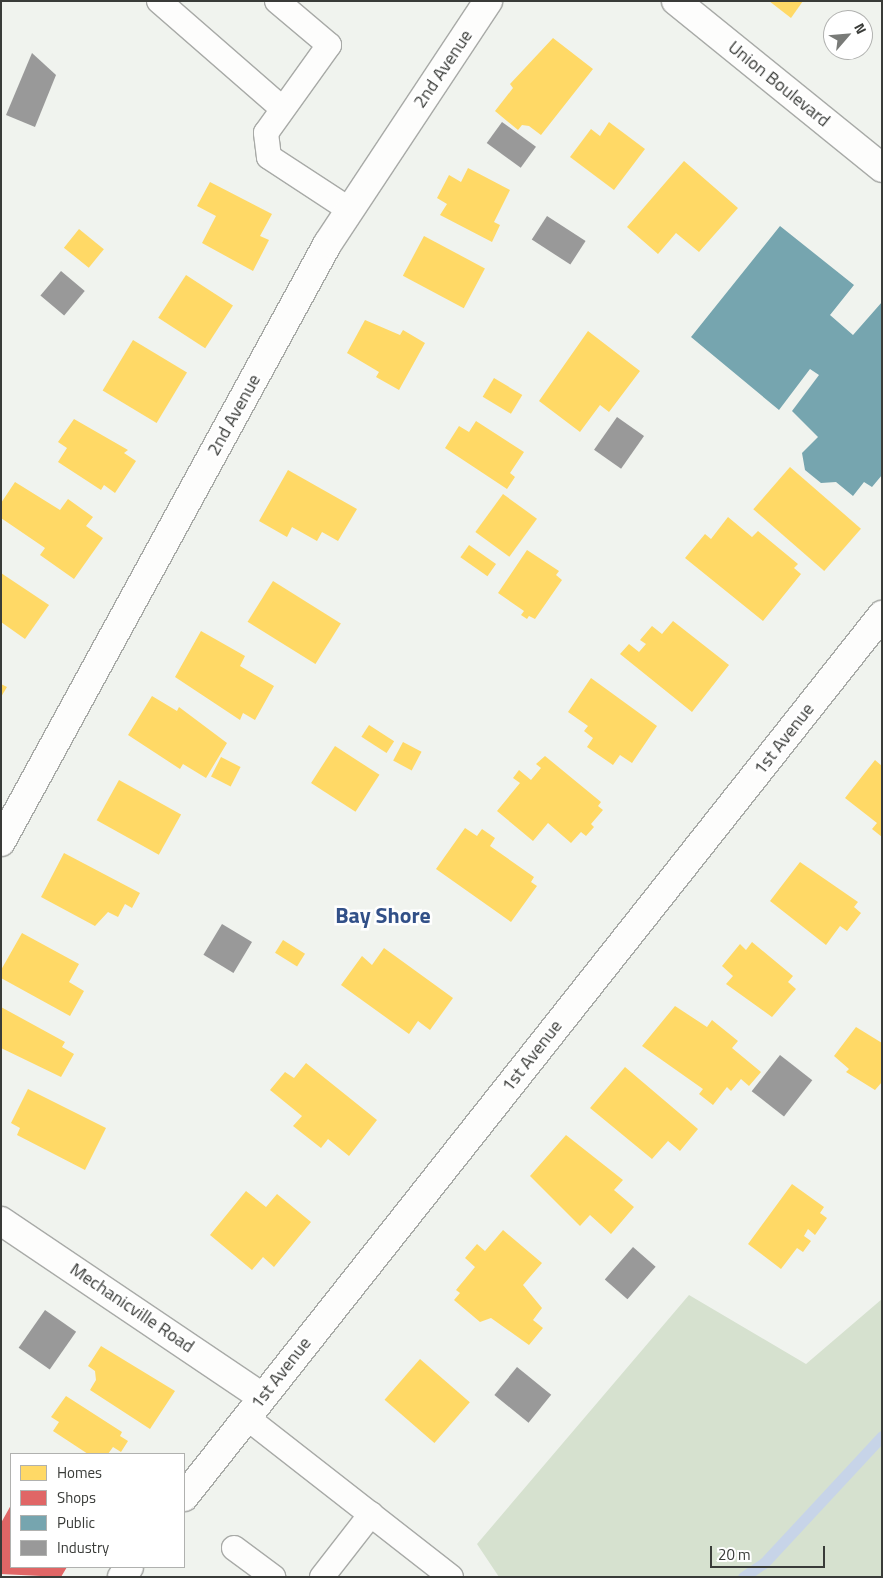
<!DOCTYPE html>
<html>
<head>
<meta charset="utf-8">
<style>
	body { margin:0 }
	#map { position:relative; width:883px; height:1578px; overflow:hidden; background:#f0f3ee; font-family:"Titillium Web",sans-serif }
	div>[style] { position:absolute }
	.green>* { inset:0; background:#d6e1cf }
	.homes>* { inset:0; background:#ffd966; transform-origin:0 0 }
	.shops>* { inset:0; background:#e06666 }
	.public>* { inset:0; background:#76a5af }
	.industry>* { inset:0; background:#999; transform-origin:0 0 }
	.stream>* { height:11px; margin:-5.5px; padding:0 5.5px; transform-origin:5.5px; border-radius:5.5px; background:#c7d4e8 }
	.roads { filter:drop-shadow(1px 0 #a8aaa7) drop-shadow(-1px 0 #a8aaa7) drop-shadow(0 1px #a8aaa7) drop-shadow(0 -1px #a8aaa7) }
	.service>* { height:24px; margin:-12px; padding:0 12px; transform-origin:12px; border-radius:12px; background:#fdfdfc }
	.minor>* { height:28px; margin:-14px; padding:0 14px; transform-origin:14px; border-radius:14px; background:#fdfdfc }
	.secondary>* { height:28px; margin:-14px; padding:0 14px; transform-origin:14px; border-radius:14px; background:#fdfdfc }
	span { translate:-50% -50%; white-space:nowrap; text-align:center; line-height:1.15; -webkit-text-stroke:5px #fff; paint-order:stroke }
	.street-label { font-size:18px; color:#393b38 }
	.district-label { font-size:22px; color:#325088; font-weight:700 }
	.frame { position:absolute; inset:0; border:2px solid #393b38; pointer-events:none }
	.legend { position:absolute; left:10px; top:1453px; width:175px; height:115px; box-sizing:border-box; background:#fff; border:1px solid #b0b1af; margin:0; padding:6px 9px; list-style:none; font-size:15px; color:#393b38 }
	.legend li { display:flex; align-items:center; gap:10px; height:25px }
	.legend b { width:25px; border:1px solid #b0b1af }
	.north { position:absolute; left:823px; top:10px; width:50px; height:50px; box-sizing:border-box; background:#fff; border:1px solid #b0b1af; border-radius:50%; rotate:63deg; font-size:14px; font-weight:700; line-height:20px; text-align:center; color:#393b38 }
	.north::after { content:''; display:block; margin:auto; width:18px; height:22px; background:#797b78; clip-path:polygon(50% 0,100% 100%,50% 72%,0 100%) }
	.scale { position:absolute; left:710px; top:1546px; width:115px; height:22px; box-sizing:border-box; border:2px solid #393b38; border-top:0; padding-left:6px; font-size:15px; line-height:18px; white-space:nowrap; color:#393b38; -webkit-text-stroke:4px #fff; paint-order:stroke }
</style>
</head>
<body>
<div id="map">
	<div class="green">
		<div style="clip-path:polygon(689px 1295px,806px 1364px,882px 1299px,882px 1577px,499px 1577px,477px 1544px)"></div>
	</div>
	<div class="homes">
		<div style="clip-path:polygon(769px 1px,803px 1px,791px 18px)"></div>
		<div style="clip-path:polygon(553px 38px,593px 69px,541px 135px,529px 126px,522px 125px,518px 130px,495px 111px,513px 88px,510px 84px)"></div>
		<div style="clip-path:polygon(609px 122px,645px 149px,614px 190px,570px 157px,591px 129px,600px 136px)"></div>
		<div style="clip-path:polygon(684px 161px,738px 208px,699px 252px,676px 233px,658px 254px,627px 227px)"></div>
		<div style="clip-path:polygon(468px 168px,510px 190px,494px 222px,500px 225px,492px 242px,440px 215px,447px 204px,437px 198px,449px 175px,461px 182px)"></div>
		<div style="clip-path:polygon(210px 182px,272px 214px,260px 236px,269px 240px,253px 271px,202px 243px,216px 216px,197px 206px)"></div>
		<div style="left:79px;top:229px;width:32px;height:24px;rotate:39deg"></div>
		<div style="left:424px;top:236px;width:69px;height:45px;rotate:28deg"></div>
		<div style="left:186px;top:275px;width:56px;height:51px;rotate:33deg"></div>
		<div style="clip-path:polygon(365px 320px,400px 335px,403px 330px,425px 343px,399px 390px,376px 377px,379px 372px,347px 353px)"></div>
		<div style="clip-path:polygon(588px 331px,640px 371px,609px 412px,600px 405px,580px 432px,539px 401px)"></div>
		<div style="left:133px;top:340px;width:63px;height:59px;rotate:31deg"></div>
		<div style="left:494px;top:378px;width:33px;height:22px;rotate:31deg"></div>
		<div style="clip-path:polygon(74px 419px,128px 450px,124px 453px,136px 461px,115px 493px,104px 485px,101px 490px,58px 462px,67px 448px,58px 442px)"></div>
		<div style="clip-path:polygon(476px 421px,524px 452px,510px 473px,515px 477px,507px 489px,445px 448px,459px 426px,469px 432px)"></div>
		<div style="left:790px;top:467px;width:94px;height:56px;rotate:41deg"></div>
		<div style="clip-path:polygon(288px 470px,357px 509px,338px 541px,322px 532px,317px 541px,292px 527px,287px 537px,259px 521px)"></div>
		<div style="clip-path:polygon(15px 482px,60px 510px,68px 499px,93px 517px,86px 526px,103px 538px,74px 579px,40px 555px,45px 548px,1px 518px,1px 503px)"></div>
		<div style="left:503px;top:494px;width:42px;height:47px;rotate:36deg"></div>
		<div style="clip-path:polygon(728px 517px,752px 537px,758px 531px,798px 564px,794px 568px,801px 574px,763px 621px,685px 558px,705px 534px,711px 539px)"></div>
		<div style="left:469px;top:545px;width:33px;height:15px;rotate:35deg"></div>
		<div style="clip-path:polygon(527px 550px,559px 571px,556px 575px,562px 580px,535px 619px,529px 616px,527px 619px,521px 615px,524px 611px,498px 593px)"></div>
		<div style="clip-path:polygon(1px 573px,49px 605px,25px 639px,1px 622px)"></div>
		<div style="left:273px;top:581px;width:80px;height:48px;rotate:32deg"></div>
		<div style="clip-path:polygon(673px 621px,729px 665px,692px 712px,620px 654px,629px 644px,639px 652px,646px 644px,640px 640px,652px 626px,662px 634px)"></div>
		<div style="clip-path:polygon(201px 631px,245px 656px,240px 666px,274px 686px,255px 720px,243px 713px,240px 720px,175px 677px)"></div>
		<div style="clip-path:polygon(591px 678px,657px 726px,632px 763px,620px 755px,613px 765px,587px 747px,593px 738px,584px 731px,588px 726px,568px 712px)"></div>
		<div style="clip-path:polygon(1px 684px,7px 687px,1px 697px)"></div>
		<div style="clip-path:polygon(152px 696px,177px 711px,179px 707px,227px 743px,206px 778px,183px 764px,180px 769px,128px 735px)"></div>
		<div style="left:369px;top:725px;width:30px;height:14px;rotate:33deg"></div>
		<div style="left:403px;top:742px;width:21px;height:21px;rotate:28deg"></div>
		<div style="left:335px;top:746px;width:53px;height:44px;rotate:33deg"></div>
		<div style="clip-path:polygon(545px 756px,601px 802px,598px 806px,603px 810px,591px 824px,594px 827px,586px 836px,581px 832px,571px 843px,548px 823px,533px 841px,497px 811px,520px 783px,513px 778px,519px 770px,531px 780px,541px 768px,536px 764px)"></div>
		<div style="left:221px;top:757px;width:22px;height:22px;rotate:27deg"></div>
		<div style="clip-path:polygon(875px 760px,882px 766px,882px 837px,872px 829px,877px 823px,845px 798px)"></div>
		<div style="left:119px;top:780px;width:71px;height:46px;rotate:29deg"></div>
		<div style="clip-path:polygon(465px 828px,477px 836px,482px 829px,495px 838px,490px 846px,534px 877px,531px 882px,537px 886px,511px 922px,436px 869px)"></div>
		<div style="clip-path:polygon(64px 853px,140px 893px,132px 908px,125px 904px,118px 917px,108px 912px,95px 926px,41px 897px)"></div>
		<div style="clip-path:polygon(800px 862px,858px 902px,854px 907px,861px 913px,847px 931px,840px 926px,826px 945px,770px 901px)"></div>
		<div style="clip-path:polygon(22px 933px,79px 964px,69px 982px,84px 991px,70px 1016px,1px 978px,1px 970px)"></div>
		<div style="left:283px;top:940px;width:26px;height:15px;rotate:32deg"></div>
		<div style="clip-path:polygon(752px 942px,793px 976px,788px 982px,796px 989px,772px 1017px,726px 984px,733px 976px,722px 966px,740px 944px,746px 950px)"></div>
		<div style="clip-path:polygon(384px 948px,453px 998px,430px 1030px,418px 1021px,409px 1034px,341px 985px,362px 956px,372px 965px)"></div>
		<div style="clip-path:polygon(675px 1006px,707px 1027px,712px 1020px,738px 1041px,732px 1048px,761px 1072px,749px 1086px,741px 1079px,731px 1091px,727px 1087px,713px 1105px,699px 1094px,703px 1089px,642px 1046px)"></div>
		<div style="clip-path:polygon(1px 1007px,65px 1042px,62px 1047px,74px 1054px,61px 1077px,1px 1048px)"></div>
		<div style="clip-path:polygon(856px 1027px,882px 1043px,882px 1082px,875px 1090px,846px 1072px,849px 1069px,834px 1056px)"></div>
		<div style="clip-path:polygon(306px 1063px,377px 1120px,349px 1156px,328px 1139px,321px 1148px,293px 1126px,302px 1116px,270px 1090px,285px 1072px,294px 1078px)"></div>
		<div style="clip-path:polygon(625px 1067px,698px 1129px,680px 1151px,668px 1141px,652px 1159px,590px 1108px)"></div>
		<div style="clip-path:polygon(28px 1089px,106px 1128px,85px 1170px,17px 1135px,20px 1128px,11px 1123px)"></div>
		<div style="clip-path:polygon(566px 1135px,623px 1180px,614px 1190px,634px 1207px,611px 1234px,590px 1215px,580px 1226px,530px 1176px)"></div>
		<div style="clip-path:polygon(792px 1184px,824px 1207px,820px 1213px,827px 1218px,815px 1235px,808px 1229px,804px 1236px,811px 1241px,803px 1252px,797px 1248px,781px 1269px,748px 1244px)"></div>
		<div style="clip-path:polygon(246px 1191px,266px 1207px,277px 1194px,311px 1222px,274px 1267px,263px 1257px,252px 1270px,210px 1235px)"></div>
		<div style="clip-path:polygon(503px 1230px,542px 1263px,523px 1285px,542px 1308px,533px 1320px,543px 1328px,529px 1345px,491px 1318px,480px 1322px,454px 1300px,460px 1293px,456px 1290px,475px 1267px,465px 1258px,477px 1244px,485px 1251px)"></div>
		<div style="clip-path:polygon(101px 1346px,175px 1391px,150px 1429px,90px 1390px,96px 1380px,95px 1371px,88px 1366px)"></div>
		<div style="left:420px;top:1359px;width:66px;height:54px;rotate:41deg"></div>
		<div style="clip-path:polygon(66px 1396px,122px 1432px,120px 1436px,128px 1441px,121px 1452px,113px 1447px,108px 1454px,88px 1454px,53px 1431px,59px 1422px,51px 1417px)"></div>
	</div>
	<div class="shops">
		<div style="clip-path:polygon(11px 1505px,11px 1567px,67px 1567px,61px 1577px,1px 1574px,1px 1523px)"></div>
	</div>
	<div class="public">
		<div style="clip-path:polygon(780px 226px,854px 285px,830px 315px,853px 335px,882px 302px,882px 475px,872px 487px,864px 482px,853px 496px,836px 482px,821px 483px,805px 470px,802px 453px,818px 437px,792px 411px,819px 375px,810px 369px,779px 410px,691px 337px)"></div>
	</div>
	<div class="industry">
		<div style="clip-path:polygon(32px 53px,56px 75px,35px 127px,6px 115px)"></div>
		<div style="left:502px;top:122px;width:42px;height:26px;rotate:36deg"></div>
		<div style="left:547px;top:216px;width:46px;height:28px;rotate:33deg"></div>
		<div style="left:61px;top:271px;width:31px;height:32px;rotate:40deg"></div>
		<div style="left:617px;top:417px;width:33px;height:40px;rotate:35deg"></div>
		<div style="left:222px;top:924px;width:35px;height:36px;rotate:31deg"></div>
		<div style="left:780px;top:1055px;width:41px;height:46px;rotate:38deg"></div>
		<div style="left:633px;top:1247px;width:30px;height:43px;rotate:41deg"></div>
		<div style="left:45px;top:1310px;width:38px;height:46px;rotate:35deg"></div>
		<div style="left:517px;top:1367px;width:44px;height:36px;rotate:39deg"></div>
	</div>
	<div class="stream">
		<div style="left:743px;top:1577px;width:25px;rotate:-34deg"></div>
		<div style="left:764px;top:1563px;width:173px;rotate:-47.1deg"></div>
	</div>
	<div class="roads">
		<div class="service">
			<div style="left:159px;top:1px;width:164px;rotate:41.1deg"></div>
			<div style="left:277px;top:1px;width:68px;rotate:40.2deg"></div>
			<div style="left:329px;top:45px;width:108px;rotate:125.6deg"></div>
			<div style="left:266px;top:133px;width:24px;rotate:83deg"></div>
			<div style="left:269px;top:157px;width:97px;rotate:33.2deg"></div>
			<div style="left:246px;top:1417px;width:260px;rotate:38deg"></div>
			<div style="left:234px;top:1548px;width:49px;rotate:36.6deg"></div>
			<div style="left:322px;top:1577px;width:80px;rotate:-52.1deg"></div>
		</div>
		<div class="minor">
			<div style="left:1px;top:842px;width:682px;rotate:-61.37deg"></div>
			<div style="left:328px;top:243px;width:290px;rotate:-56.5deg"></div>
			<div style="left:1px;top:1221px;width:315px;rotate:34deg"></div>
			<div style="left:184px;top:1497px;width:1125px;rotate:-51.64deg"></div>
			<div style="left:122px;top:1577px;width:12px;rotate:-55deg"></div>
		</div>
		<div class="secondary">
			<div style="left:676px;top:1px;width:265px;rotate:39deg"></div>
		</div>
	</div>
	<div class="street-label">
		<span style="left:443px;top:69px;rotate:-56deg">2nd Avenue</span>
		<span style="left:779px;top:84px;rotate:39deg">Union Boulevard</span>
		<span style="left:234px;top:415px;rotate:-61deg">2nd Avenue</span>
		<span style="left:784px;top:739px;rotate:-52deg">1st Avenue</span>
		<span style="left:532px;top:1056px;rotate:-52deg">1st Avenue</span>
		<span style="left:132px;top:1308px;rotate:34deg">Mechanicville Road</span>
		<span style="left:281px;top:1373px;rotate:-52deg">1st Avenue</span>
	</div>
	<div class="district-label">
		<span style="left:383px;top:916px">Bay Shore</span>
	</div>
	<div class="frame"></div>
	<ul class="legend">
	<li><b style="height:14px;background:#ffd966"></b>Homes</li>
	<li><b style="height:14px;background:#e06666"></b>Shops</li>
	<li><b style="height:14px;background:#76a5af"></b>Public</li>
	<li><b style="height:14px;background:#999"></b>Industry</li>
	</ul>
	<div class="north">N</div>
	<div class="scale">20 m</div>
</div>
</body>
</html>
